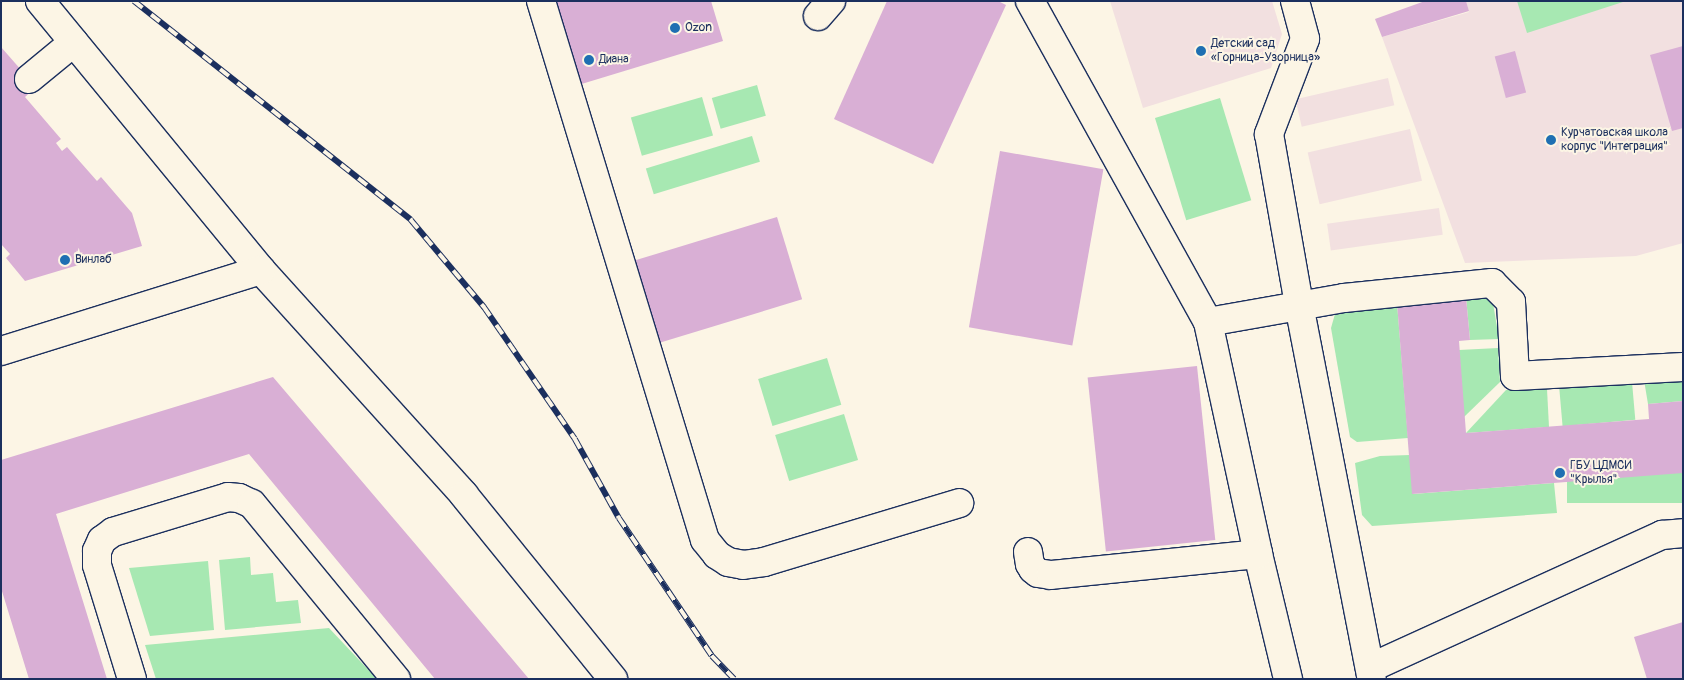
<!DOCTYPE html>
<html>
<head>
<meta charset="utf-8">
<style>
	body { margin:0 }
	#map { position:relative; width:1684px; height:680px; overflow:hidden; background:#fcf5e5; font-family:Pangolin,sans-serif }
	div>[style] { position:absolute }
	.built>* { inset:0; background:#f2e0e0; transform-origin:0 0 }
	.green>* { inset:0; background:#a7e8b2; transform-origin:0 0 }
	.building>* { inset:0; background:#d9afd5; transform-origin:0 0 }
	.roads { filter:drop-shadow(1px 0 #1b2f5e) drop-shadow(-1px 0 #1b2f5e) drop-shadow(0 1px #1b2f5e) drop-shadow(0 -1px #1b2f5e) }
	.minor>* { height:28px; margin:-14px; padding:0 14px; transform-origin:14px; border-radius:14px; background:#fcf5e5 }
	.rail>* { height:5.5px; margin-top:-2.75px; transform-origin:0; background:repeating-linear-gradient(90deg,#fcf5e5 0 11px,#1b2f5e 0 22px); box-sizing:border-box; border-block:1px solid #1b2f5e }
	.dots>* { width:14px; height:14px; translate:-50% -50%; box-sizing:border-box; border:2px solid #fcf5e5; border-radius:50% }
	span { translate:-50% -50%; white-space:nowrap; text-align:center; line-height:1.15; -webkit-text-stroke:4px #fcf5e5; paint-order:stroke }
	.poi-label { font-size:12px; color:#1b2f5e }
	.left { translate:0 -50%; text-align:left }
	.frame { position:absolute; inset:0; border:2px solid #1b2f5e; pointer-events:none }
</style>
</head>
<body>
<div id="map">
	<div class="built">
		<div style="clip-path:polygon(1110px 1px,1272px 1px,1282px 34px,1271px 68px,1143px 108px)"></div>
		<div style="clip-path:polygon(1466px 1px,1683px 1px,1683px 243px,1636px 256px,1465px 263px,1382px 37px,1469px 12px)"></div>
		<div style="left:1388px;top:78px;width:28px;height:95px;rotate:77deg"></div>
		<div style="left:1410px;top:129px;width:53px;height:105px;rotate:77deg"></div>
		<div style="left:1439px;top:208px;width:27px;height:113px;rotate:82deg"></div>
	</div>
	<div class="green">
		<div style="clip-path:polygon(1517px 1px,1626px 1px,1527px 33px)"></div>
		<div style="left:757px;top:85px;width:32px;height:47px;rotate:74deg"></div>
		<div style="left:702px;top:97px;width:40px;height:74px;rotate:74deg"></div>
		<div style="left:1220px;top:98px;width:107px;height:68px;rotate:73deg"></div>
		<div style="left:752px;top:136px;width:27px;height:111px;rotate:73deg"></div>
		<div style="clip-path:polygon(1484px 296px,1493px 303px,1499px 339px,1470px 340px,1466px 297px)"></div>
		<div style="clip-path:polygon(1397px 303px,1408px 438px,1357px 442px,1350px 437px,1331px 328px,1335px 314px,1346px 308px)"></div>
		<div style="clip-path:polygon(1498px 348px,1500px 382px,1464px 417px,1459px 350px)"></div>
		<div style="left:827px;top:358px;width:49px;height:72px;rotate:73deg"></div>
		<div style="clip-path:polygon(1683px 379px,1683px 401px,1648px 404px,1644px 380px)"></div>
		<div style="left:1632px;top:382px;width:38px;height:73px;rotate:85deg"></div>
		<div style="clip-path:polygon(1547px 389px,1549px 427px,1466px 433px,1506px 390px)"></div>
		<div style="left:844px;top:414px;width:48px;height:72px;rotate:73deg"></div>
		<div style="clip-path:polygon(1410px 455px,1413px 494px,1554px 483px,1557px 513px,1372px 526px,1362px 515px,1355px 463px,1380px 456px)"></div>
		<div style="left:1683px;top:473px;width:30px;height:116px;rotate:90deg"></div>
		<div style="clip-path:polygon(250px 557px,251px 575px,273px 573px,276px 602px,298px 600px,301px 623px,225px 630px,219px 560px)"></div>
		<div style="clip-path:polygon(208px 561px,214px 630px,150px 636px,129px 568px)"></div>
		<div style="clip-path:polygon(329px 628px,377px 679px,156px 679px,145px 645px)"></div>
	</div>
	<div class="building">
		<div style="clip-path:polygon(558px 1px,711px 1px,723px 41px,575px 86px,550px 4px)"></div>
		<div style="clip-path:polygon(887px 1px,998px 1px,1006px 5px,933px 164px,834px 119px)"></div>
		<div style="clip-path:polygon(1425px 1px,1466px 1px,1469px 11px,1382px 37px,1375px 19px)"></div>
		<div style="clip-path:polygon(1683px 46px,1683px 128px,1672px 131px,1650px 55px)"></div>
		<div style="clip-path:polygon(1px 47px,36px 87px,25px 97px,61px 139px,56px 143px,62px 151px,67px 147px,97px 181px,101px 177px,132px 213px,142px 246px,25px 281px,6px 258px,10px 254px,1px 244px)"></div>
		<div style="left:1515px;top:51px;width:43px;height:21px;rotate:75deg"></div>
		<div style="left:1000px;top:151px;width:105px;height:179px;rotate:10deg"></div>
		<div style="left:777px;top:217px;width:86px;height:155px;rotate:73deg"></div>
		<div style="clip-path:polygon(1466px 297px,1470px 340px,1459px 341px,1466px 433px,1649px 419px,1648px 404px,1683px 401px,1683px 473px,1412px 494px,1397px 303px)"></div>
		<div style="left:1197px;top:366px;width:175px;height:110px;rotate:84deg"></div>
		<div style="clip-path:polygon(273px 377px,417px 546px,529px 679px,435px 679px,249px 454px,56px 514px,107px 679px,29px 679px,1px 588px,1px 460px)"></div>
		<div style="clip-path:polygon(1683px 622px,1683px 679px,1647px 679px,1634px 637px)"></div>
	</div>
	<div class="roads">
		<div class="minor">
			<div style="left:40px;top:1px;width:348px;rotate:50.6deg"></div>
			<div style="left:261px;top:270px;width:303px;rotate:47.9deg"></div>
			<div style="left:464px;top:495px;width:237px;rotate:51deg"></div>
			<div style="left:541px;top:1px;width:563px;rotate:73.08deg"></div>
			<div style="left:705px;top:540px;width:19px;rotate:51deg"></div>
			<div style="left:717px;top:555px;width:13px;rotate:32deg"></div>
			<div style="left:728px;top:562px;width:15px;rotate:11deg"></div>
			<div style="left:743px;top:565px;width:21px;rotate:-8deg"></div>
			<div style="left:764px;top:562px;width:204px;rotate:-16.8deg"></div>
			<div style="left:1030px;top:1px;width:367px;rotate:61deg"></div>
			<div style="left:1208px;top:322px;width:237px;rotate:77.8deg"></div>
			<div style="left:1258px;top:554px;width:129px;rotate:76.5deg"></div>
			<div style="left:1295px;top:1px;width:39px;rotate:75deg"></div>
			<div style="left:1305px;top:39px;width:102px;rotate:110.8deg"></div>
			<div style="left:1269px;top:134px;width:174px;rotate:80deg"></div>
			<div style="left:1299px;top:305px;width:381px;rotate:79deg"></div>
			<div style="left:818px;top:16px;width:20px;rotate:-49deg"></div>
			<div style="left:29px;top:79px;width:58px;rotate:-39.4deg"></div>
			<div style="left:1208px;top:322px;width:138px;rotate:-10deg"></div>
			<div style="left:1344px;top:298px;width:149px;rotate:-5.8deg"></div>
			<div style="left:1492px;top:283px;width:27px;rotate:45deg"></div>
			<div style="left:1511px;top:302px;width:74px;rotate:86.9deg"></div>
			<div style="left:1515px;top:376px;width:168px;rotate:-3.1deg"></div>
			<div style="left:1px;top:351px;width:272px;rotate:-17.3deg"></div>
			<div style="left:1028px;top:552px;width:12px;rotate:81deg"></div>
			<div style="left:1030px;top:564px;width:6px;rotate:59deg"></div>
			<div style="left:1033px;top:569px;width:6px;rotate:39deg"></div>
			<div style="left:1038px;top:573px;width:13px;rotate:9deg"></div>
			<div style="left:1051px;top:575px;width:208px;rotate:-5.8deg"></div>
			<div style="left:1370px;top:668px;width:321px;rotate:-24.5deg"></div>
			<div style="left:1662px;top:535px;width:21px;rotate:-5deg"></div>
			<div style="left:132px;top:679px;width:119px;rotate:-107.1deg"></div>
			<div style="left:97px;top:565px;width:14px;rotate:-90deg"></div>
			<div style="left:97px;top:551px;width:12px;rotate:-66deg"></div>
			<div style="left:102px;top:540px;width:14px;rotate:-36deg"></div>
			<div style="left:113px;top:532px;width:120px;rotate:-16.9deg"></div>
			<div style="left:228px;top:497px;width:11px;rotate:5deg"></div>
			<div style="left:239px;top:498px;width:14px;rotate:25deg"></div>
			<div style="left:252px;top:504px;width:227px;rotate:50.6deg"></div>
		</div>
	</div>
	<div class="rail">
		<div style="left:134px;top:1px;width:353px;rotate:38.3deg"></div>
		<div style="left:411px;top:220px;width:114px;rotate:50deg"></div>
		<div style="left:484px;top:307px;width:160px;rotate:55.4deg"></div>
		<div style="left:575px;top:439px;width:90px;rotate:60.9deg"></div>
		<div style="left:619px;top:518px;width:166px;rotate:56deg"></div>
		<div style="left:712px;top:656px;width:32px;rotate:46deg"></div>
	</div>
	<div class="dots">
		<div style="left:675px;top:28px;background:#1f6fb2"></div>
		<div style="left:1201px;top:51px;background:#1f6fb2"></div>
		<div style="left:589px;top:60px;background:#1f6fb2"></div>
		<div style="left:1551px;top:140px;background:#1f6fb2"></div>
		<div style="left:65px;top:260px;background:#1f6fb2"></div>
		<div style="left:1560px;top:473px;background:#1f6fb2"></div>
	</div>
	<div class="poi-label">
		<span class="left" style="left:685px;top:28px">Ozon</span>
		<span class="left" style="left:1211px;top:51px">Детский сад<br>«Горница-Узорница»</span>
		<span class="left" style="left:599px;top:60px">Диана</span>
		<span class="left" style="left:1561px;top:140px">Курчатовская школа<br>корпус "Интеграция"</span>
		<span class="left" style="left:75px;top:260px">Винлаб</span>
		<span class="left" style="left:1570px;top:473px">ГБУ ЦДМСИ<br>"Крылья"</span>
	</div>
	<div class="frame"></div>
</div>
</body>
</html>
